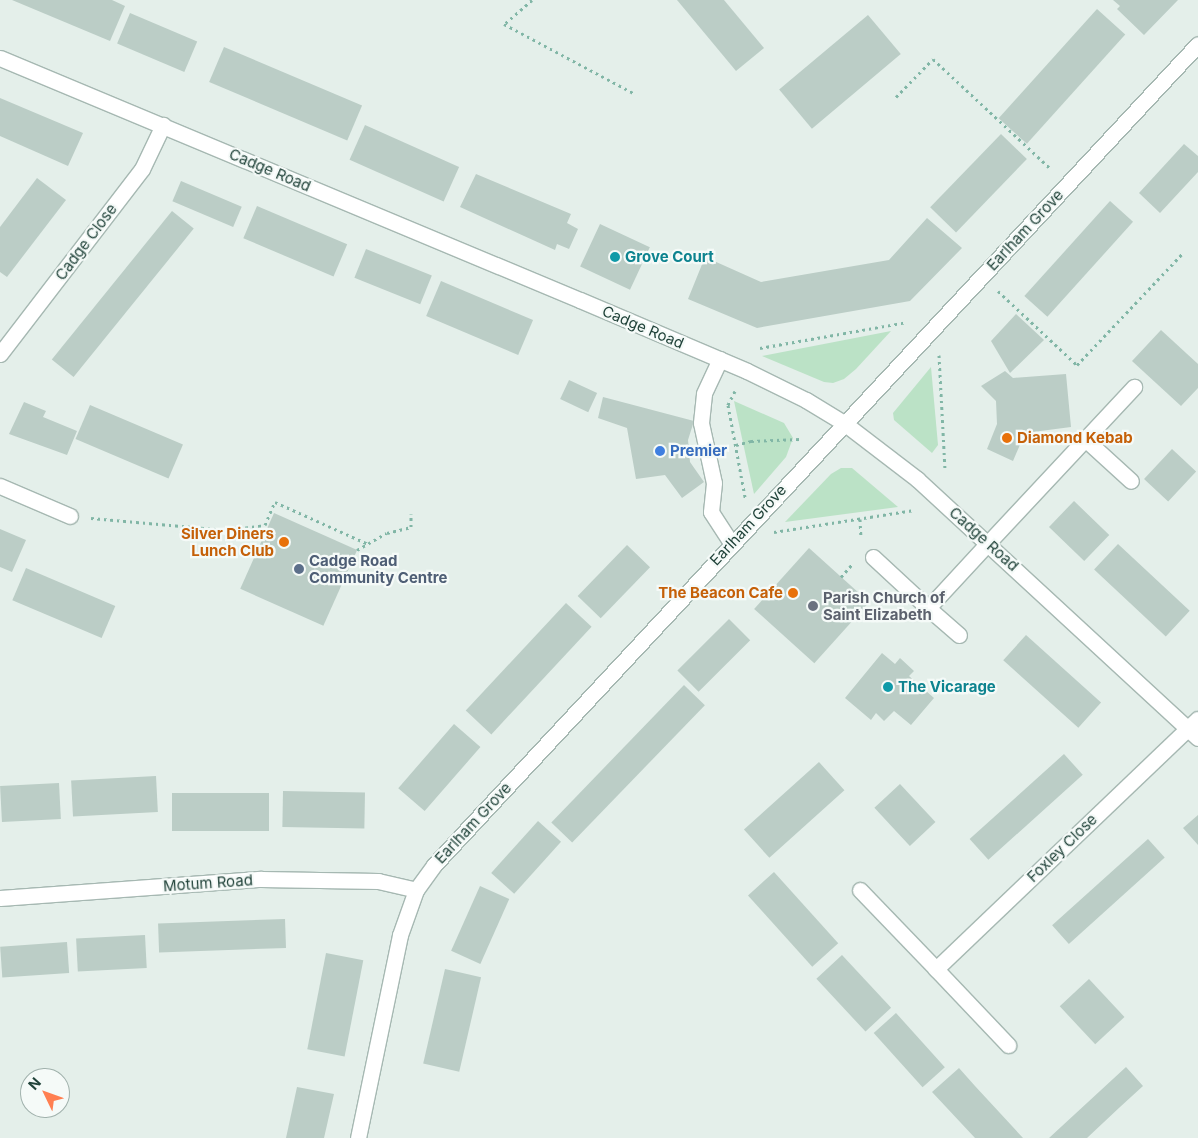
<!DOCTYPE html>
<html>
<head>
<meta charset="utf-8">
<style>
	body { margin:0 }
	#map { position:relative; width:1198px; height:1138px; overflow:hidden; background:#e4efea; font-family:Inter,sans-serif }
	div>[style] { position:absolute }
	.green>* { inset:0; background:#bbe2c6 }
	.building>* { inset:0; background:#bbcdc6; transform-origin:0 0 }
	.path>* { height:3px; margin-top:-1.5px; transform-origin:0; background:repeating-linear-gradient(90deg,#81b6a6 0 2.5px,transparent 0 6.5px) }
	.roads { filter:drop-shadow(1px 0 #a6b8b2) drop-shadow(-1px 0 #a6b8b2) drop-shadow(0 1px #a6b8b2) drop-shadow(0 -1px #a6b8b2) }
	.lane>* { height:15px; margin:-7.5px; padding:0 7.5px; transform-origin:7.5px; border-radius:7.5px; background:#fff }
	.street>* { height:15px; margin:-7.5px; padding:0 7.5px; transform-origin:7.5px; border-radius:7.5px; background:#fff }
	.dots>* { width:14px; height:14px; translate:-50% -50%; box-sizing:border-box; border:2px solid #f5faf8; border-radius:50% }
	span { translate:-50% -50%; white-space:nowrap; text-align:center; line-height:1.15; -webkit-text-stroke:4.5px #f5faf8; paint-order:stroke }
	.street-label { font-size:15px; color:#21433a }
	.culture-label { font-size:15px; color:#0d838f; font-weight:700 }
	.left { translate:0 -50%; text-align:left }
	.food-label { font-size:15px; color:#c56008; font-weight:700 }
	.right { translate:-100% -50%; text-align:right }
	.shop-label { font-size:15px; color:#366cbe; font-weight:700 }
	.service-label { font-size:15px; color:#4e5e75; font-weight:700 }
	.worship-label { font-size:15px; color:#5b616d; font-weight:700 }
	.north { position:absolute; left:20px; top:1068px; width:50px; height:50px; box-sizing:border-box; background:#f5faf8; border:1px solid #a0b1ac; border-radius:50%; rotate:312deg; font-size:14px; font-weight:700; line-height:20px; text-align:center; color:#21433a }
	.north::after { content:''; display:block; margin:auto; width:18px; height:22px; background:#ff7f51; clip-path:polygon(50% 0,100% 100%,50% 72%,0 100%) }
</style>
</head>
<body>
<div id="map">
	<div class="green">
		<div style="clip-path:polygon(891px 331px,856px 369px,844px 379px,833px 383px,824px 382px,762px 356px)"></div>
		<div style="clip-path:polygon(931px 367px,938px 445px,932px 453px,894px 420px,893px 413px)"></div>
		<div style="clip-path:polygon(734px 401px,784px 423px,793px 438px,786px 457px,754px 494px)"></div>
		<div style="clip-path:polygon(841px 468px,852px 468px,898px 507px,785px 522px,831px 474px)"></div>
	</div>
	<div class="building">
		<div style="clip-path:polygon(12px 0,112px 0,125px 6px,110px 41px)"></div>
		<div style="clip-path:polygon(677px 0,724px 0,764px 48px,736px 71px)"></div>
		<div style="clip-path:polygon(1113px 0,1178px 0,1144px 35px,1117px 9px,1120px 6px)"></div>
		<div style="left:1097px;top:9px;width:38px;height:147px;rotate:42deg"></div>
		<div style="left:130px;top:13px;width:73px;height:33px;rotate:23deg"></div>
		<div style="left:868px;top:15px;width:51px;height:116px;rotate:50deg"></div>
		<div style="left:224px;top:47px;width:150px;height:38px;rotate:23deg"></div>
		<div style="clip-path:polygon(0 98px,83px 133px,68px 166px,0 136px)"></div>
		<div style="left:365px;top:125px;width:103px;height:38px;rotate:24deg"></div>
		<div style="left:1001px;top:134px;width:36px;height:102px;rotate:44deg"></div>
		<div style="clip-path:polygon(1184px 144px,1198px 156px,1198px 172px,1160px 213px,1139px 193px)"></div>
		<div style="clip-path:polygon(476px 174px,571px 214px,567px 223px,578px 229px,569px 249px,557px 244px,555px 250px,460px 207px)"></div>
		<div style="clip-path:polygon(37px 178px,66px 200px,7px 277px,0 272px,0 227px)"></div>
		<div style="left:181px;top:181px;width:66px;height:22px;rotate:23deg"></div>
		<div style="left:1110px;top:201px;width:31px;height:128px;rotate:42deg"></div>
		<div style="left:257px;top:206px;width:98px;height:35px;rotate:23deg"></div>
		<div style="left:172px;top:211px;width:28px;height:191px;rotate:39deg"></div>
		<div style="clip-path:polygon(927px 218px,962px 248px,910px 301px,757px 328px,688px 299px,705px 257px,761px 282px,889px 260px)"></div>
		<div style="left:600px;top:224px;width:55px;height:47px;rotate:25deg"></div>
		<div style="left:366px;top:249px;width:71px;height:31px;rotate:22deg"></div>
		<div style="left:441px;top:281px;width:100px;height:38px;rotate:23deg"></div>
		<div style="clip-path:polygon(1016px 314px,1044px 340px,1010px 373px,991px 341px)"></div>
		<div style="clip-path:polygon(1161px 330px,1198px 364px,1198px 388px,1181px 406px,1132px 361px)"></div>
		<div style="clip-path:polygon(1005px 371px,1013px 378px,1066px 374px,1071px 427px,1025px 433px,1013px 461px,987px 449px,997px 424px,996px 401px,981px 386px)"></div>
		<div style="left:569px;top:380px;width:31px;height:21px;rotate:25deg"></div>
		<div style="clip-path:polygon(603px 397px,694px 421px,688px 440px,690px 462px,704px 482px,682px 498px,665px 475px,636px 479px,627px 428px,598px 418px)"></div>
		<div style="clip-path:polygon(24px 402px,46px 411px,43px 417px,77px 431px,67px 455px,9px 434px)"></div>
		<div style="left:90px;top:405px;width:101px;height:37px;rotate:23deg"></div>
		<div style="left:1172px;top:449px;width:33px;height:41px;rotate:43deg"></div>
		<div style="left:1074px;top:501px;width:49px;height:36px;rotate:44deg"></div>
		<div style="left:274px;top:513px;width:91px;height:83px;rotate:24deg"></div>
		<div style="clip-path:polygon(0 529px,26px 540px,12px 572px,0 567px)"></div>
		<div style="left:1118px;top:544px;width:98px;height:35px;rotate:43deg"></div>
		<div style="left:627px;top:545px;width:32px;height:71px;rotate:44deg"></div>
		<div style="left:809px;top:548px;width:81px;height:82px;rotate:42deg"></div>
		<div style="left:26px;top:568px;width:97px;height:35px;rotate:23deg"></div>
		<div style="left:566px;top:603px;width:35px;height:147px;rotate:43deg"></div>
		<div style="left:729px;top:619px;width:30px;height:73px;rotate:45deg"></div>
		<div style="left:1026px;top:635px;width:101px;height:34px;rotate:42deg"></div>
		<div style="clip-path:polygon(882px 653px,895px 664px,900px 658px,914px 671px,909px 676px,934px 698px,911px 725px,894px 711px,884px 721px,876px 713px,871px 720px,845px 698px)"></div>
		<div style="left:684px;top:685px;width:29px;height:191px;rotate:44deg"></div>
		<div style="left:454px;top:724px;width:35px;height:85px;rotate:41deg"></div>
		<div style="left:1064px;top:754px;width:28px;height:127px;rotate:48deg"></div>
		<div style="left:819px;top:762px;width:38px;height:101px;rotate:48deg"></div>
		<div style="left:156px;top:776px;width:36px;height:85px;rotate:87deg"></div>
		<div style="left:59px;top:783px;width:36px;height:59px;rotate:87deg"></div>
		<div style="left:900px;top:784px;width:52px;height:35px;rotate:47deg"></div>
		<div style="left:283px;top:791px;width:82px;height:36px;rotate:1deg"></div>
		<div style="left:269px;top:793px;width:38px;height:97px;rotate:90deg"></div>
		<div style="clip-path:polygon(1198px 815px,1198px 845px,1183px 828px)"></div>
		<div style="left:538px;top:821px;width:31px;height:70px;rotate:42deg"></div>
		<div style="left:1148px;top:839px;width:25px;height:129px;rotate:48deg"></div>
		<div style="left:774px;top:872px;width:96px;height:35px;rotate:48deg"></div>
		<div style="left:480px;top:886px;width:32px;height:71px;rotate:24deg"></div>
		<div style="left:285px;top:919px;width:29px;height:127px;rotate:88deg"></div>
		<div style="left:145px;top:935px;width:33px;height:69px;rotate:87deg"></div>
		<div style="left:67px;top:942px;width:31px;height:67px;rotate:86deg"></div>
		<div style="left:326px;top:953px;width:38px;height:98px;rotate:11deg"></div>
		<div style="left:842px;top:955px;width:72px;height:35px;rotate:47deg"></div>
		<div style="left:445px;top:969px;width:37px;height:97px;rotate:13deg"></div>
		<div style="left:1089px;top:979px;width:52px;height:40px;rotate:47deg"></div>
		<div style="left:896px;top:1013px;width:73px;height:30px;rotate:48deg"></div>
		<div style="clip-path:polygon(1126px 1067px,1143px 1086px,1120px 1107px,1087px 1138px,1049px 1138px)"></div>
		<div style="clip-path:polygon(959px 1068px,975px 1086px,1023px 1138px,975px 1138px,932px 1092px)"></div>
		<div style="clip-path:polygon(297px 1087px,334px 1094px,324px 1138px,286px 1138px)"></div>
	</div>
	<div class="path">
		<div style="left:532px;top:0;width:37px;rotate:139deg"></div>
		<div style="left:504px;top:24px;width:146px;rotate:28.1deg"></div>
		<div style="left:896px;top:97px;width:53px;rotate:-45.8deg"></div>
		<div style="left:933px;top:59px;width:161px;rotate:43deg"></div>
		<div style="left:998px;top:291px;width:108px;rotate:43.1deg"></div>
		<div style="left:1077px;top:365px;width:154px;rotate:-46.6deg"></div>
		<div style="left:760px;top:348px;width:149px;rotate:-10deg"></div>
		<div style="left:939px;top:355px;width:116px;rotate:87deg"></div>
		<div style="left:735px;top:391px;width:16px;rotate:117deg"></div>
		<div style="left:728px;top:405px;width:94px;rotate:79.5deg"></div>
		<div style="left:736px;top:445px;width:16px;rotate:-15deg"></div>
		<div style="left:751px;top:441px;width:49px;rotate:-2.3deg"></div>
		<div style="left:91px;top:518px;width:136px;rotate:5.1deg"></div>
		<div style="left:226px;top:530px;width:39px;rotate:-7deg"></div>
		<div style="left:265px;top:525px;width:25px;rotate:-67deg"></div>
		<div style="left:275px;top:502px;width:102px;rotate:24.3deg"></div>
		<div style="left:860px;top:519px;width:19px;rotate:87deg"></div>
		<div style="left:774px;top:532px;width:142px;rotate:-8.9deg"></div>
		<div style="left:357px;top:550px;width:34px;rotate:-30deg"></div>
		<div style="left:387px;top:533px;width:25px;rotate:-14deg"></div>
		<div style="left:411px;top:527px;width:13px;rotate:-90deg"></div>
		<div style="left:841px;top:577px;width:18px;rotate:-49deg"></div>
	</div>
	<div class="roads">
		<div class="lane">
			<div style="left:720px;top:359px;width:38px;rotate:115deg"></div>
			<div style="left:704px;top:394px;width:29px;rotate:96deg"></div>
			<div style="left:701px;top:423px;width:61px;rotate:77.8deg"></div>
			<div style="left:714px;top:483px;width:29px;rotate:96deg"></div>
			<div style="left:711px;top:512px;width:37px;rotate:57deg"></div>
			<div style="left:873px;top:557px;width:75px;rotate:42.8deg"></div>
			<div style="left:928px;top:608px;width:88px;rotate:-47.3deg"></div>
			<div style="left:928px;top:608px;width:41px;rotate:41.1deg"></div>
		</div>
		<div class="street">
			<div style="left:0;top:58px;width:628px;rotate:22.65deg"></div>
			<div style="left:580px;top:300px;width:181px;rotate:23deg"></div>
			<div style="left:747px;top:371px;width:66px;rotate:26.2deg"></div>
			<div style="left:806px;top:400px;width:44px;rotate:31.2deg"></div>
			<div style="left:844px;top:423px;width:92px;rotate:37.5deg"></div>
			<div style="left:917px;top:479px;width:382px;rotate:42.7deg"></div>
			<div style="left:0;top:354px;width:233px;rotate:-52.5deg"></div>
			<div style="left:142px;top:169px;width:49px;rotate:-64.5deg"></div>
			<div style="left:1085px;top:439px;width:62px;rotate:42.4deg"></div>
			<div style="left:0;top:486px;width:76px;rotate:23.2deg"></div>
			<div style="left:988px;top:543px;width:214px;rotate:-46.9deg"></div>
			<div style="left:860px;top:890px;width:110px;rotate:46.1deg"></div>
			<div style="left:936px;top:969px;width:362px;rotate:-43.7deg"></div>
			<div style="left:0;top:898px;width:262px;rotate:-4.2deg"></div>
			<div style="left:261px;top:879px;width:117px;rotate:1deg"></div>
			<div style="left:378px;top:881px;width:39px;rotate:13deg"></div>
			<div style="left:936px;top:969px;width:105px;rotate:46.5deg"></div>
			<div style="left:358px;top:1138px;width:207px;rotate:-78.3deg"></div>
			<div style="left:400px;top:935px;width:48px;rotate:-70.4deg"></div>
			<div style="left:416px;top:890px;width:31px;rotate:-54deg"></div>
			<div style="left:434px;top:865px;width:1121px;rotate:-47.06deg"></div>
		</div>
	</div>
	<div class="dots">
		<div style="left:615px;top:257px;background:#0f9aa8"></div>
		<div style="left:1007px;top:438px;background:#e8710a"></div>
		<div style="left:660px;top:451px;background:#3f7fe0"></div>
		<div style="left:284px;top:542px;background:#e8710a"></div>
		<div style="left:299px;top:569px;background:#5c6f8a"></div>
		<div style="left:793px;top:593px;background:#e8710a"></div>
		<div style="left:813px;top:606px;background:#6b7280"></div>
		<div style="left:888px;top:687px;background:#0f9aa8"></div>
	</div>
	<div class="street-label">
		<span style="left:270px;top:170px;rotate:23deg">Cadge Road</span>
		<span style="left:1025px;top:230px;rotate:-47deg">Earlham Grove</span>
		<span style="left:86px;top:242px;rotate:-53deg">Cadge Close</span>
		<span style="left:643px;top:327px;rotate:23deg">Cadge Road</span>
		<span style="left:748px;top:525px;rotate:-47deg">Earlham Grove</span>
		<span style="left:984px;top:539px;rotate:42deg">Cadge Road</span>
		<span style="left:473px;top:823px;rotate:-47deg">Earlham Grove</span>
		<span style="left:1062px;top:848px;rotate:-44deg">Foxley Close</span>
		<span style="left:208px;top:883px;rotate:-4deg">Motum Road</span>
	</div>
	<div class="culture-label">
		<span class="left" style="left:625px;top:257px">Grove Court</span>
		<span class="left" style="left:898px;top:687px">The Vicarage</span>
	</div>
	<div class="food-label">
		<span class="left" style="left:1017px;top:438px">Diamond Kebab</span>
		<span class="right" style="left:274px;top:542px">Silver Diners<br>Lunch Club</span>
		<span class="right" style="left:783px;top:593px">The Beacon Cafe</span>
	</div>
	<div class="shop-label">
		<span class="left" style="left:670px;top:451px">Premier</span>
	</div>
	<div class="service-label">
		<span class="left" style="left:309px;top:569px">Cadge Road<br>Community Centre</span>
	</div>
	<div class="worship-label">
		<span class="left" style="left:823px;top:606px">Parish Church of<br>Saint Elizabeth</span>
	</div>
	<div class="north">N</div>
</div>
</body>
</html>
